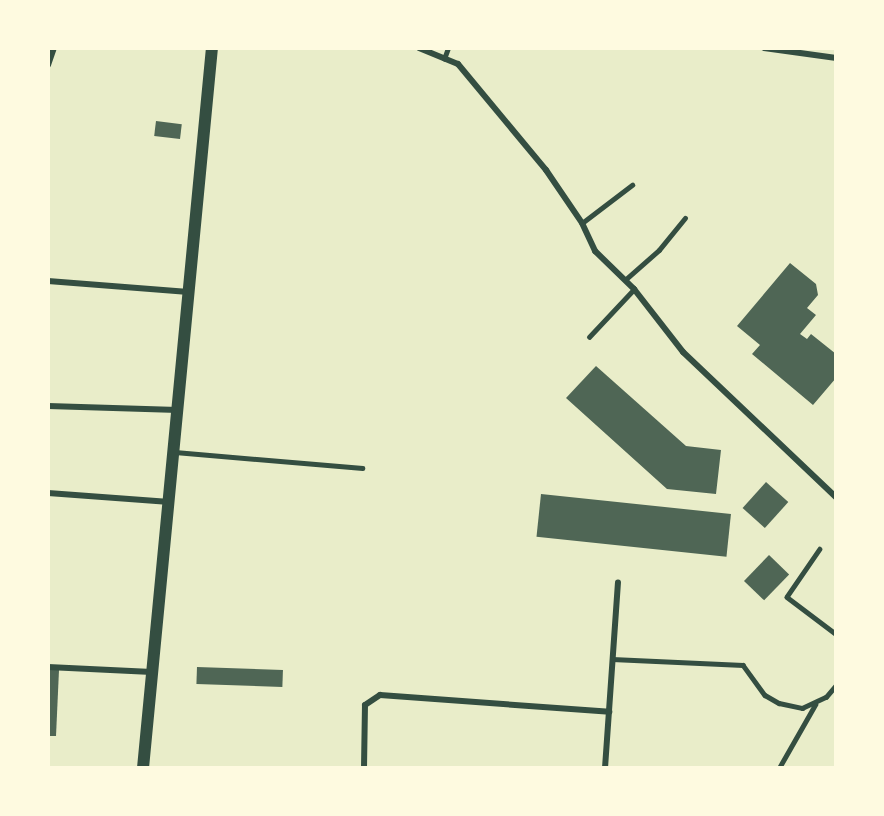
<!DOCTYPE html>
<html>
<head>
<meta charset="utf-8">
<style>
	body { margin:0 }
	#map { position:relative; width:884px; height:816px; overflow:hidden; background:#e9edc9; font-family:Lato,sans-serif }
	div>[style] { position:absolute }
	.building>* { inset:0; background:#4f6655; transform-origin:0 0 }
	.service>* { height:4.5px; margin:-2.25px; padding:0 2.25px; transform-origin:2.25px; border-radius:2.25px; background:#344e41 }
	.minor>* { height:6px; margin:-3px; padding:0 3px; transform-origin:3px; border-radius:3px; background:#344e41 }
	.secondary>* { height:12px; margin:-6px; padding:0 6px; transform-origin:6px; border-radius:6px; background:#344e41 }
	span { translate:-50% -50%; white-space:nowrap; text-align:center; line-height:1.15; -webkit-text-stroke:4.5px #fefae0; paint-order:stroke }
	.frame { position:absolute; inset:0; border:50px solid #fefae0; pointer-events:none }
</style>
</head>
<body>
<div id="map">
	<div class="building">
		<div style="left:156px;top:121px;width:26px;height:15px;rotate:7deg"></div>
		<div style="clip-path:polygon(790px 263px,816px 284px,818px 295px,807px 308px,816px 315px,800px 334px,807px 339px,811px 334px,836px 354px,836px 378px,813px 405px,752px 354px,760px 345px,737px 326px)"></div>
		<div style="clip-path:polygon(596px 366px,686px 446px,721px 450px,716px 494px,667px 489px,566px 398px)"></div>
		<div style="left:766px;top:482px;width:30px;height:35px;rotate:42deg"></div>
		<div style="left:541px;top:494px;width:191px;height:43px;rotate:6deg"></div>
		<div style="left:769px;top:555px;width:28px;height:36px;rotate:44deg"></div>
		<div style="left:197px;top:667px;width:86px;height:17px;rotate:2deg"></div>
		<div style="clip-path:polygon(48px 669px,59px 670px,56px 736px,48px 736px)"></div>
	</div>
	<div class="service">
		<div style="left:444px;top:59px;width:12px;rotate:-70deg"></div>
		<div style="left:582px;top:223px;width:63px;rotate:-37.2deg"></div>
		<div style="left:625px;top:280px;width:45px;rotate:-41.4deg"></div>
		<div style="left:659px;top:250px;width:41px;rotate:-50.9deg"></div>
		<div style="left:589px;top:337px;width:66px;rotate:-46.8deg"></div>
		<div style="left:175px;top:452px;width:188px;rotate:4.9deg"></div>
		<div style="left:820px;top:549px;width:58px;rotate:124.5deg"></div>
		<div style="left:787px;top:597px;width:61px;rotate:37.1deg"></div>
		<div style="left:612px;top:659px;width:131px;rotate:2.6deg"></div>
		<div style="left:743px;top:665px;width:37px;rotate:54deg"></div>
		<div style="left:765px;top:695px;width:16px;rotate:30deg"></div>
		<div style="left:779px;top:703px;width:24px;rotate:12deg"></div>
		<div style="left:802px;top:708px;width:26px;rotate:-25deg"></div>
		<div style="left:826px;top:697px;width:16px;rotate:-50deg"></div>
		<div style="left:779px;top:768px;width:73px;rotate:-60.3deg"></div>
	</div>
	<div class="minor">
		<div style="left:419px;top:48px;width:42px;rotate:22.3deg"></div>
		<div style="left:458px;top:64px;width:138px;rotate:50.3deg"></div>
		<div style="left:546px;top:170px;width:64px;rotate:55.8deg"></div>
		<div style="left:582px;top:223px;width:31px;rotate:65deg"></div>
		<div style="left:595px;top:251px;width:54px;rotate:44.3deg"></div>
		<div style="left:634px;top:289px;width:80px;rotate:52.1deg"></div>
		<div style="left:683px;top:352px;width:211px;rotate:43.5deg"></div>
		<div style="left:764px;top:48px;width:73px;rotate:7.9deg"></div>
		<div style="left:48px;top:65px;width:18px;rotate:-71deg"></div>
		<div style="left:48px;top:281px;width:141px;rotate:4.5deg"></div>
		<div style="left:48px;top:406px;width:130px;rotate:1.8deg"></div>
		<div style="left:48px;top:493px;width:122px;rotate:4.2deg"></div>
		<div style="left:48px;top:667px;width:104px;rotate:2.8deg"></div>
		<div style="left:364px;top:768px;width:63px;rotate:-89.1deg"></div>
		<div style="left:365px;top:705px;width:18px;rotate:-34deg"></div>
		<div style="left:380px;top:695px;width:230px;rotate:4.2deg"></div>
		<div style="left:605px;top:768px;width:186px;rotate:-86deg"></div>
	</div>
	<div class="secondary">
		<div style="left:143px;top:768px;width:723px;rotate:-84.53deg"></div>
	</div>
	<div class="frame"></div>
</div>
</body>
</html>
